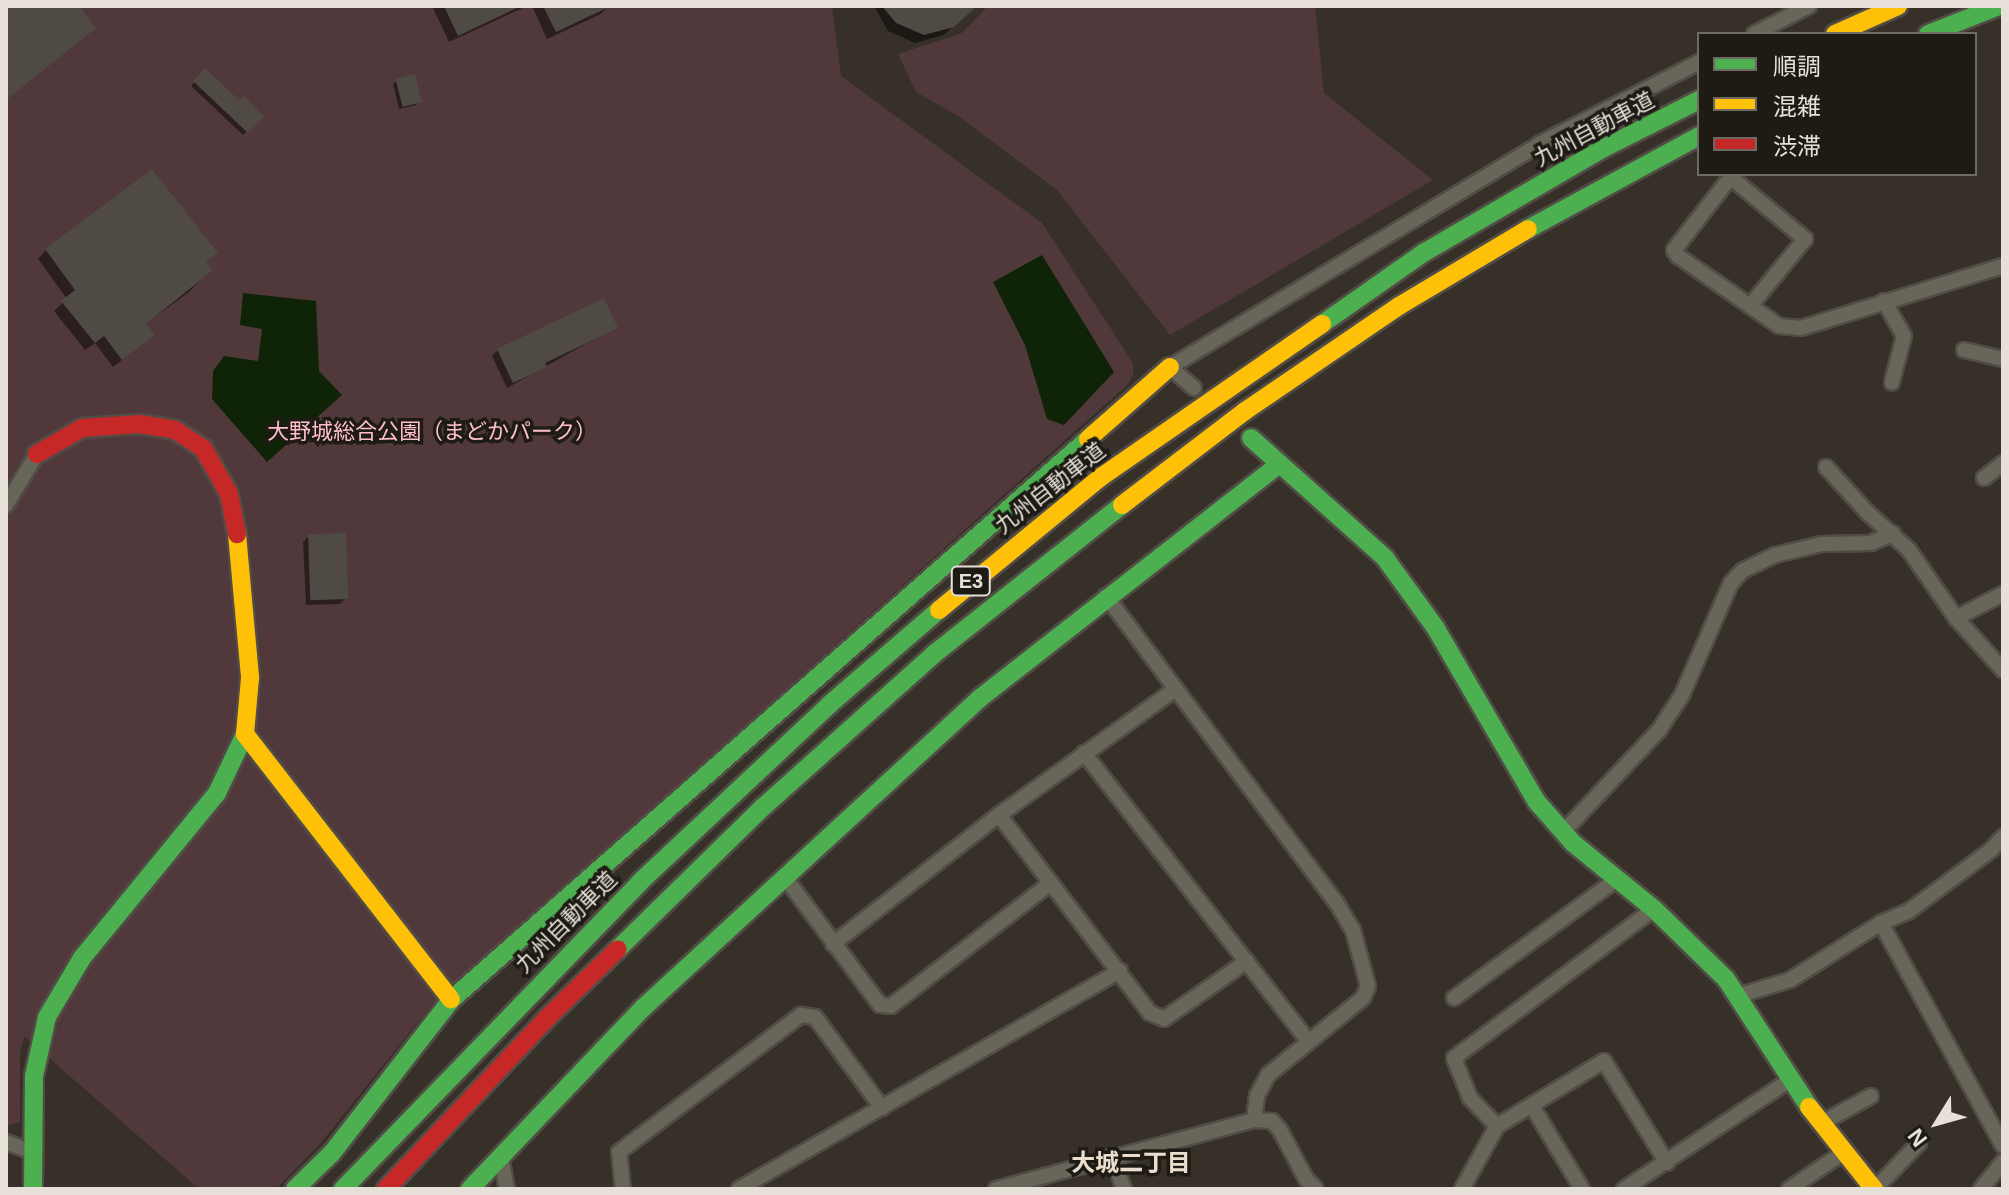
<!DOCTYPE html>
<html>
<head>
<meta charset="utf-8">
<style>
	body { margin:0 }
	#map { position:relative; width:2009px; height:1195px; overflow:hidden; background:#363029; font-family:Arial,"Noto Sans JP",sans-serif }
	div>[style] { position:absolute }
	.green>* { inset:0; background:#51393b }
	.water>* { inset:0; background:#0f2306 }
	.shadow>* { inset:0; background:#0007 }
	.building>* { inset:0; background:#504a45; transform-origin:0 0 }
	.roads { filter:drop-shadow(2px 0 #514c46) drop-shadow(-2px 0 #514c46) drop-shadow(0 2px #514c46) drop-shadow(0 -2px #514c46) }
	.street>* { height:14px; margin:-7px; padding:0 7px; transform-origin:7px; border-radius:7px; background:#676659 }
	.fast>* { height:18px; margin:-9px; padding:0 9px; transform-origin:9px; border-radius:9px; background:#4caf50 }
	.slow>* { height:18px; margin:-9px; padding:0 9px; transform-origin:9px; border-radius:9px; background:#ffc107 }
	.jam>* { height:18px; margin:-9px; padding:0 9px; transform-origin:9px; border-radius:9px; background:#c62828 }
	span { translate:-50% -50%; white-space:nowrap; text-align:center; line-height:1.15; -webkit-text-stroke:7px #1e1a14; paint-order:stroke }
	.shield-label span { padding:2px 6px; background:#1e1a14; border:2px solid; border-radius:6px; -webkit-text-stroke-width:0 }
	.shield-label { font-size:20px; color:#e6e0d8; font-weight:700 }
	.street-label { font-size:22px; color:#e6e0d8 }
	.park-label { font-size:22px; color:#febfc8 }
	.neighbourhood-label { font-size:24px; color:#eadece; font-weight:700 }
	.frame { position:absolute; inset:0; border:8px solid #e6e0d8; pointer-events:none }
	.legend { position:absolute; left:1697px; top:32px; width:280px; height:144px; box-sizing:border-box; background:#1e1a14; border:2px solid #6e6962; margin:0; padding:10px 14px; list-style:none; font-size:24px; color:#e6e0d8 }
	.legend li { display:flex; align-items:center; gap:16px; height:40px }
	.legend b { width:40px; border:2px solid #6e6962 }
	.north { position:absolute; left:1897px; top:1083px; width:80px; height:80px; -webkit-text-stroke:6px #1e1a14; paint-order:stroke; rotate:233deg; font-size:22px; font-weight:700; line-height:32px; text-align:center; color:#e6e0d8 }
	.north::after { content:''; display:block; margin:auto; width:28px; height:36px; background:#e6e0d8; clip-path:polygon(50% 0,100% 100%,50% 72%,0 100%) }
</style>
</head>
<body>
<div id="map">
	<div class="green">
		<div style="clip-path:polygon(6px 6px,832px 6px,841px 76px,1042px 223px,1133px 363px,1133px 375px,1128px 384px,430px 1007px,319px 1145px,276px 1189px,199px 1189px,24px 1036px,20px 1053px,20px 1122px,6px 1126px)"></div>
		<div style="clip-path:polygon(988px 6px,1315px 6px,1324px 93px,1433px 180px,1170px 335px,1057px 190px,958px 116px,916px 92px,898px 54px,962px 33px)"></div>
	</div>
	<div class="water">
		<div style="clip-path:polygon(1042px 255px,1114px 372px,1064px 425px,1047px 419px,1025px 345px,993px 282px)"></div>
		<div style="clip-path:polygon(243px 293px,316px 301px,319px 371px,342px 395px,267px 462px,212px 399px,213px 371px,224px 356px,258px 361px,262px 329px,240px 325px)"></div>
	</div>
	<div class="shadow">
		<div style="clip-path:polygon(432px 6px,527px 6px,449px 42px)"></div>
		<div style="clip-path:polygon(532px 6px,608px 6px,601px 14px,547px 39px)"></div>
		<div style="clip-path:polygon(874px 6px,967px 6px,964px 15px,944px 35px,915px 43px,888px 31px)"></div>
		<div style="clip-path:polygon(205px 71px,240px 104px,262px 117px,243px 135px,191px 86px)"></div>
		<div style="clip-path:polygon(397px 81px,419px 101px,416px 105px,399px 109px,393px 84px)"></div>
		<div style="clip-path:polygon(46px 250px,204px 263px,210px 270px,189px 292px,144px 325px,144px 343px,113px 367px,95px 343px,85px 350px,54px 311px,67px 299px,38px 259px)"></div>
		<div style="clip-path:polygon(616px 327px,507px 388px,492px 356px,498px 350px)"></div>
		<div style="clip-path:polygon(309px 536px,346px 598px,340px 604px,306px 605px,303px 542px)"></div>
	</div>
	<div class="building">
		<div style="clip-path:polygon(11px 6px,79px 6px,96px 28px,6px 100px,6px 10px)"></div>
		<div style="clip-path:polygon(444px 6px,521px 6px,458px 36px)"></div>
		<div style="clip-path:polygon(543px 6px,611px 6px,556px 32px)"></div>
		<div style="clip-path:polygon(882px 6px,977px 6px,954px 27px,924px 35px,896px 23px)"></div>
		<div style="clip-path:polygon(205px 68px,240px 101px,244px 96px,264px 117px,248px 133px,193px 81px)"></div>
		<div style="left:415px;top:74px;width:29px;height:20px;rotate:76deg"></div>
		<div style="clip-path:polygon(152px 169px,218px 253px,206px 262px,213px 270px,146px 324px,155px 335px,122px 360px,104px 336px,95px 343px,61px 301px,75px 290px,45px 249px)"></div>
		<div style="clip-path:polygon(604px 298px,618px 328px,545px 363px,547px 367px,513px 383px,497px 349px)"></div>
		<div style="left:346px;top:533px;width:66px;height:38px;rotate:88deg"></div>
	</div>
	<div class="roads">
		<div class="street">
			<div style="left:1754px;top:34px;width:62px;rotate:-27deg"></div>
			<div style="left:1884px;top:301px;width:40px;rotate:60.3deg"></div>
			<div style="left:1904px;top:336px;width:48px;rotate:104.6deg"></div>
			<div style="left:1750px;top:306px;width:87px;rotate:-50.6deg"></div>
			<div style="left:1805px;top:239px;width:94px;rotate:-140.2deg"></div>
			<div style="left:1733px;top:179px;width:8px;rotate:150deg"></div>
			<div style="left:1726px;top:183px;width:85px;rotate:127.8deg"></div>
			<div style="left:1674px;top:250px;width:7px;rotate:56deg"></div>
			<div style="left:1678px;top:256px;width:123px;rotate:34.7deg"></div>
			<div style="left:1779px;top:326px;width:22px;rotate:5deg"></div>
			<div style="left:1801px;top:328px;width:211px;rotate:-17.1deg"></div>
			<div style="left:1964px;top:350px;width:40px;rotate:13deg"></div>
			<div style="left:1194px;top:388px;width:32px;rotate:-139deg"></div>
			<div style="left:1170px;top:367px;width:431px;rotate:-31.1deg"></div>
			<div style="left:1539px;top:144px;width:180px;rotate:-27.1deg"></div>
			<div style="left:1826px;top:467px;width:61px;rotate:47.7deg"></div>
			<div style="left:1867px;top:512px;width:57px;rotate:42.1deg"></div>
			<div style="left:1909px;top:550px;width:83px;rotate:55.3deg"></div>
			<div style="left:1956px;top:618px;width:70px;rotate:47.9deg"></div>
			<div style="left:1984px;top:478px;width:24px;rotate:-38deg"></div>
			<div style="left:6px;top:505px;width:60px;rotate:-58.7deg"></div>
			<div style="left:1106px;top:596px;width:383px;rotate:53.1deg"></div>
			<div style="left:1336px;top:902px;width:33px;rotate:59deg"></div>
			<div style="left:1353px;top:930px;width:58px;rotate:75deg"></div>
			<div style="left:1368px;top:986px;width:13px;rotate:113deg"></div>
			<div style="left:1363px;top:998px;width:122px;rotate:141deg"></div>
			<div style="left:1268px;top:1075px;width:24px;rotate:118deg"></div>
			<div style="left:1257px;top:1096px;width:24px;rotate:97deg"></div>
			<div style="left:1956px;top:618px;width:53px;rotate:-27.1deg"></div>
			<div style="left:1084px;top:753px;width:366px;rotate:52.1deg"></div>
			<div style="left:999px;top:815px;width:249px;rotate:52.7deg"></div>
			<div style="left:1150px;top:1013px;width:15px;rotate:23deg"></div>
			<div style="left:1164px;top:1019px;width:101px;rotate:-34.9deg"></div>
			<div style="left:1563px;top:832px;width:140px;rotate:-46.7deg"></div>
			<div style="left:1659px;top:730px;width:42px;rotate:-56.7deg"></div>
			<div style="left:1682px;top:695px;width:122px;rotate:-66.4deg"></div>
			<div style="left:1731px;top:583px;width:16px;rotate:-47deg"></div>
			<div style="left:1742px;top:571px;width:37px;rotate:-26deg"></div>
			<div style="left:1775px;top:555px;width:48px;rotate:-13.2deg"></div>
			<div style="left:1822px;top:544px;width:49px;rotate:-1.2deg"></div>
			<div style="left:1871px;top:543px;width:24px;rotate:-24deg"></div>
			<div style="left:784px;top:876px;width:161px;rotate:53.3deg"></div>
			<div style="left:880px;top:1005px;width:11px;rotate:5deg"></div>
			<div style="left:891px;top:1006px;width:202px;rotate:-37.6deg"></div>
			<div style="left:1881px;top:923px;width:254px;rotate:61.3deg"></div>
			<div style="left:833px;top:944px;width:210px;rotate:-37.9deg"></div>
			<div style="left:999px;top:815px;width:215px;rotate:-35.5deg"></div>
			<div style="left:1737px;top:996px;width:55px;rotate:-16.8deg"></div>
			<div style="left:1790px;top:980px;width:107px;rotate:-32.1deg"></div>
			<div style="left:1881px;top:923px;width:30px;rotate:-23deg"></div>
			<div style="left:1909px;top:911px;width:102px;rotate:-36.6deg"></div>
			<div style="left:1991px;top:850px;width:18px;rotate:-47deg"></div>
			<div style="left:1454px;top:998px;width:202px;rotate:-36.1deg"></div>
			<div style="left:1532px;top:1106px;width:97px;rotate:58.9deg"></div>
			<div style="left:1820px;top:1124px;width:58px;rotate:-28.8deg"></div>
			<div style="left:1497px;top:1126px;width:39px;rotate:-134deg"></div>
			<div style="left:1470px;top:1098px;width:43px;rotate:-111.8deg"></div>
			<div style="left:1454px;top:1058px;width:249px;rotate:-36.7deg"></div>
			<div style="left:6px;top:1142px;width:30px;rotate:21deg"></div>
			<div style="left:501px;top:1156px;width:34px;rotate:80deg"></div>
			<div style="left:1112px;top:1156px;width:35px;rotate:70deg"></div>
			<div style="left:623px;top:1189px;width:37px;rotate:-96deg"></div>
			<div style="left:619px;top:1152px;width:228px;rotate:-37deg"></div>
			<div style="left:801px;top:1015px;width:14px;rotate:8deg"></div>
			<div style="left:815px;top:1017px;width:113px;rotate:53.6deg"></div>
			<div style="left:739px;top:1189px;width:439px;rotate:-29.8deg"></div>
			<div style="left:996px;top:1189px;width:267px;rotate:-15deg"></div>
			<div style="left:1254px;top:1120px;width:18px;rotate:3deg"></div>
			<div style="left:1272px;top:1121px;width:12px;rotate:48deg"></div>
			<div style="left:1280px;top:1130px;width:55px;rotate:62deg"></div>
			<div style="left:1306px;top:1179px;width:14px;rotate:45deg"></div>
			<div style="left:1462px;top:1189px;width:72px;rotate:-60.9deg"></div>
			<div style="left:1497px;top:1126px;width:125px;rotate:-31.3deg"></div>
			<div style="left:1604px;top:1061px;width:120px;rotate:58.3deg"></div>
			<div style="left:1624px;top:1189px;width:199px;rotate:-33.3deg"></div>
			<div style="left:1789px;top:1189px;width:65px;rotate:-33.7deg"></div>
			<div style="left:1875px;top:1189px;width:64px;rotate:-46.3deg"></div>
			<div style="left:1981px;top:1189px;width:35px;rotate:-51deg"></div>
		</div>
		<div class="fast">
			<div style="left:1928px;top:34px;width:76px;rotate:-21.5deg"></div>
			<div style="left:1528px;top:229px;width:195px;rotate:-28.5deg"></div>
			<div style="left:1322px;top:324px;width:126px;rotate:-35deg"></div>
			<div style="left:1425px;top:252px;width:205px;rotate:-30.2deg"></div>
			<div style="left:1602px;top:149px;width:109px;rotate:-26.8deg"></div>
			<div style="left:1251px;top:438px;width:180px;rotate:41.8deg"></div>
			<div style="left:1385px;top:558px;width:85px;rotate:54.1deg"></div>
			<div style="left:1435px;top:627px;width:203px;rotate:59.8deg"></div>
			<div style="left:1537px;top:802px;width:55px;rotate:48.7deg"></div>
			<div style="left:1573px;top:843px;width:104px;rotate:39.2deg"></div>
			<div style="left:1654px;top:909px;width:100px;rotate:44.2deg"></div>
			<div style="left:1726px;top:979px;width:153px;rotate:57deg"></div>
			<div style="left:618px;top:949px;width:202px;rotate:-44.4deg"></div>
			<div style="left:762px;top:808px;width:231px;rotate:-41.8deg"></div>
			<div style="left:934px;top:654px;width:240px;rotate:-38.4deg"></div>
			<div style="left:33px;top:1189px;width:113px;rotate:-89.5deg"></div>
			<div style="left:34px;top:1076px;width:60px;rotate:-77.6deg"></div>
			<div style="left:47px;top:1017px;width:69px;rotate:-59.3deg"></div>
			<div style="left:82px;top:958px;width:213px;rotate:-50.7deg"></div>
			<div style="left:217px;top:793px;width:65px;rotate:-64.6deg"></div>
			<div style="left:295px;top:1189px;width:52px;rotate:-44.2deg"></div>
			<div style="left:332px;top:1153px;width:194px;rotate:-52.1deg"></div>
			<div style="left:451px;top:1000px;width:849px;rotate:-41.37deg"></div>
			<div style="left:343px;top:1189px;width:427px;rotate:-45.9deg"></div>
			<div style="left:640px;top:882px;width:260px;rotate:-43.1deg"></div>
			<div style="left:830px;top:704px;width:144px;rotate:-40.8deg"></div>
			<div style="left:470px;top:1189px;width:252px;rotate:-46.3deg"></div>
			<div style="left:644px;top:1007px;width:456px;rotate:-42.6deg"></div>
			<div style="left:980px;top:698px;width:380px;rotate:-38deg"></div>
		</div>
		<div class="slow">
			<div style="left:1835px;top:34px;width:69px;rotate:-24deg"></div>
			<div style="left:1088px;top:439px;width:109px;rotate:-41.3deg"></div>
			<div style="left:1122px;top:505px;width:155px;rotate:-37.4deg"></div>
			<div style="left:1245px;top:411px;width:186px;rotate:-34.3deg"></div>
			<div style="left:1399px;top:306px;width:150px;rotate:-30.8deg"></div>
			<div style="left:237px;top:534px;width:145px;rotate:84.8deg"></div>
			<div style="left:250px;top:678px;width:56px;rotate:95.1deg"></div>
			<div style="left:245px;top:734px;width:336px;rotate:52.2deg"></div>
			<div style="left:939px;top:610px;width:210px;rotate:-39.4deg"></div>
			<div style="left:1101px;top:477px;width:269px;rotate:-34.7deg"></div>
			<div style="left:1809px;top:1107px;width:105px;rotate:51.6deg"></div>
		</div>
		<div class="jam">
			<div style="left:37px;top:454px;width:52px;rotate:-30deg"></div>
			<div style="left:82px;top:428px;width:57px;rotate:-4deg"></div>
			<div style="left:139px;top:424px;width:36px;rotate:9deg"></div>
			<div style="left:175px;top:430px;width:33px;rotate:33deg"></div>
			<div style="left:203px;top:448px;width:53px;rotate:60.5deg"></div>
			<div style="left:229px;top:494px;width:41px;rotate:78.7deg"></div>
			<div style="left:386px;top:1189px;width:233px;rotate:-46.7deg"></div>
			<div style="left:546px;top:1019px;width:100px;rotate:-44.2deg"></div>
		</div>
	</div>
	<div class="shield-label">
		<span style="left:971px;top:581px">E3</span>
	</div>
	<div class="street-label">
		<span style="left:1594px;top:129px;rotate:-28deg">九州自動車道</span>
		<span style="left:1050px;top:488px;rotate:-38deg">九州自動車道</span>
		<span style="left:566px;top:922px;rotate:-45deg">九州自動車道</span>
	</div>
	<div class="park-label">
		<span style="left:432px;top:432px">大野城総合公園（まどかパーク）</span>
	</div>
	<div class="neighbourhood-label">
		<span style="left:1131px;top:1163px">大城二丁目</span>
	</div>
	<div class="frame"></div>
	<ul class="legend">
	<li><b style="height:10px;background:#4caf50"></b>順調</li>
	<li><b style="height:10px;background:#ffc107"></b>混雑</li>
	<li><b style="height:10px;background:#c62828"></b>渋滞</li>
	</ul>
	<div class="north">N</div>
</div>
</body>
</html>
